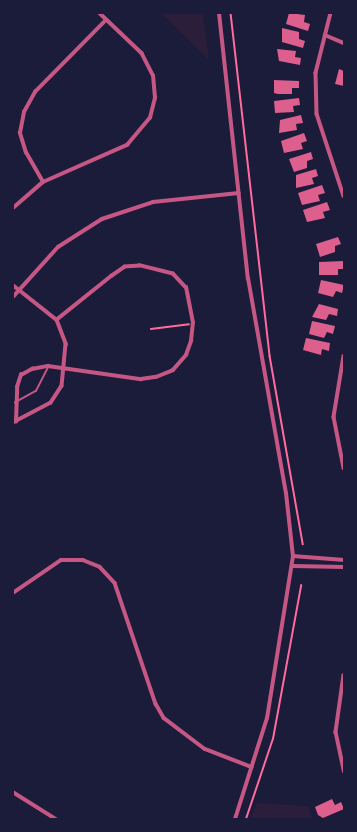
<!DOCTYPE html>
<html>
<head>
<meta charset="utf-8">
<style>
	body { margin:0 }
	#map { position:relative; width:357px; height:832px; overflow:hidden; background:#1b1b3a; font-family:Raleway,sans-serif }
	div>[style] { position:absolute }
	.green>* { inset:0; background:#2a1e3b }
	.building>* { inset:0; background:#dd5f8e }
	.path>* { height:1.5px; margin:-0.75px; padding:0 0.75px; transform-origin:0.75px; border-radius:0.75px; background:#ff6b9d }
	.service>* { height:1.5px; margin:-0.75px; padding:0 0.75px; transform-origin:0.75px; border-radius:0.75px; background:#c65784 }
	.minor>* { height:3.5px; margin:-1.75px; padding:0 1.75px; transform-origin:1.75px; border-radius:1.75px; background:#c65784 }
	.tertiary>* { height:4px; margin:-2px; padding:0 2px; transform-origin:2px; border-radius:2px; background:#c65784 }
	span { translate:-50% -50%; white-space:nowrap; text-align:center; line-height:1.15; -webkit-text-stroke:4px #1b1b3a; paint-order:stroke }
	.frame { position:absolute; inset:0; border:14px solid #1b1b3a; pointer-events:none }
</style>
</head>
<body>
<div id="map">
	<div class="green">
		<div style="clip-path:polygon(161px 13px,203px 13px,209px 60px)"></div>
		<div style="clip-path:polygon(257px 803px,308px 806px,313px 819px,250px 819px)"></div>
	</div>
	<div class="building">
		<div style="clip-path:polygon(289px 13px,305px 15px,304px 22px,310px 24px,308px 31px,286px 24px)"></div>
		<div style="clip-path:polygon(282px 28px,299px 32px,299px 39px,305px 41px,303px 48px,282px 42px)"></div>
		<div style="clip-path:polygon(277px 49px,296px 51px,295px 57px,301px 58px,300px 65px,279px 61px)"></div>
		<div style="clip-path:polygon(339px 69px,344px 71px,344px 86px,335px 84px)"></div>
		<div style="clip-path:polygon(274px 80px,299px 81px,299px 88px,292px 88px,292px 94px,278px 94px,274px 93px)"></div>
		<div style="clip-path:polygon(299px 98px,300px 105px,293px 106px,294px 112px,275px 113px,274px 101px)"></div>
		<div style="clip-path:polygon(301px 115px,303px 123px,296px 124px,297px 130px,279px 133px,280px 120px)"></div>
		<div style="clip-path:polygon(304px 133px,307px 141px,301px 143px,303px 149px,284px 153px,281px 141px)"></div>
		<div style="clip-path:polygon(311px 152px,313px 159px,307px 161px,307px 168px,294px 172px,289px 159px)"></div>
		<div style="clip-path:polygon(316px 169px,318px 176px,312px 178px,314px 184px,296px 188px,296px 175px)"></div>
		<div style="clip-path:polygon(322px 185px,325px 193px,318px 195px,320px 201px,302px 205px,298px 193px)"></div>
		<div style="clip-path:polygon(327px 202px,330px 210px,323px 212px,325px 218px,307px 222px,303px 210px)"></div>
		<div style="clip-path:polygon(338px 237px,341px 244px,335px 246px,335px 252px,320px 257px,316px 244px)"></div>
		<div style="clip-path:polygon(344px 261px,344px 269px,338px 269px,338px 275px,319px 275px,319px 262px)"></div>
		<div style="clip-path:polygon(321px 280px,344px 285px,342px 293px,336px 291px,333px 297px,318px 293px)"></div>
		<div style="clip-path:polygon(319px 304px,338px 309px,337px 316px,329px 314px,326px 320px,312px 317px)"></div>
		<div style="clip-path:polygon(312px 321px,335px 326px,333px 334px,327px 332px,324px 338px,309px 334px)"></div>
		<div style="clip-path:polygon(306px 338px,330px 343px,329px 351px,322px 349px,321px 355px,303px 350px)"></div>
		<div style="clip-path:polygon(332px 799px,335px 805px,341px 802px,344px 809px,323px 818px,318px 815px,315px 807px)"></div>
	</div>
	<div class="path">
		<div style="left:231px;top:13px;width:345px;rotate:83.5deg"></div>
		<div style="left:270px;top:356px;width:191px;rotate:80deg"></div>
		<div style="left:151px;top:329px;width:38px;rotate:-7deg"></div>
		<div style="left:246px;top:819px;width:84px;rotate:-71.4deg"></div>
		<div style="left:273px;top:739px;width:156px;rotate:-79.6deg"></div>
	</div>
	<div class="service">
		<div style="left:14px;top:403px;width:25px;rotate:-29deg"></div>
		<div style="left:36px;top:391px;width:27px;rotate:-63deg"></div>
	</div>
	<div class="minor">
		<div style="left:331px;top:13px;width:62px;rotate:104deg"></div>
		<div style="left:316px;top:73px;width:41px;rotate:88.6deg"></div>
		<div style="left:317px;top:114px;width:86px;rotate:71.8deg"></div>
		<div style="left:325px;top:35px;width:21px;rotate:23deg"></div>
		<div style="left:43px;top:182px;width:34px;rotate:-120deg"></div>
		<div style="left:26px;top:153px;width:21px;rotate:-107deg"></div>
		<div style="left:20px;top:133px;width:21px;rotate:-79deg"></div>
		<div style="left:24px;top:112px;width:23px;rotate:-61deg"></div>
		<div style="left:35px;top:92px;width:101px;rotate:-45.4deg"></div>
		<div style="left:13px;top:208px;width:40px;rotate:-41deg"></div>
		<div style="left:43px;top:182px;width:92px;rotate:-23.8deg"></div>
		<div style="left:127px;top:145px;width:35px;rotate:-50deg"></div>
		<div style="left:150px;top:118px;width:21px;rotate:-76deg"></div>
		<div style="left:155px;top:98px;width:22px;rotate:-95deg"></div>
		<div style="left:153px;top:76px;width:25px;rotate:-117deg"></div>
		<div style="left:142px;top:54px;width:59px;rotate:-136.4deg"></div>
		<div style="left:13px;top:285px;width:56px;rotate:38.5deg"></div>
		<div style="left:57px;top:320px;width:26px;rotate:69deg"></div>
		<div style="left:66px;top:344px;width:42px;rotate:95.4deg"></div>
		<div style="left:62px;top:386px;width:20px;rotate:123deg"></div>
		<div style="left:51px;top:403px;width:43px;rotate:152.2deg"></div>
		<div style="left:13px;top:297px;width:67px;rotate:-48deg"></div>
		<div style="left:58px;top:247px;width:52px;rotate:-32.5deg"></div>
		<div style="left:102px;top:219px;width:54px;rotate:-18.4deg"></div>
		<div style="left:153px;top:202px;width:86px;rotate:-6deg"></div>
		<div style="left:344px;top:356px;width:62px;rotate:99.3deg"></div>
		<div style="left:334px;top:417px;width:52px;rotate:78.9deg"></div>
		<div style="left:16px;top:422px;width:35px;rotate:-88deg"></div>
		<div style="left:17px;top:387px;width:13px;rotate:-72deg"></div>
		<div style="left:21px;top:375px;width:13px;rotate:-29deg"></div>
		<div style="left:32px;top:369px;width:16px;rotate:-11deg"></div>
		<div style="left:48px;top:366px;width:94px;rotate:8deg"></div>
		<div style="left:141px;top:379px;width:15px;rotate:-8deg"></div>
		<div style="left:156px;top:377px;width:18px;rotate:-22deg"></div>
		<div style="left:173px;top:370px;width:20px;rotate:-49deg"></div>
		<div style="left:186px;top:355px;width:15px;rotate:-70deg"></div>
		<div style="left:191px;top:341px;width:18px;rotate:-84deg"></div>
		<div style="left:193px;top:323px;width:36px;rotate:-101deg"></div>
		<div style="left:186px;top:288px;width:19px;rotate:-133deg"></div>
		<div style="left:173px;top:274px;width:34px;rotate:-166deg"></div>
		<div style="left:140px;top:266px;width:15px;rotate:176deg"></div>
		<div style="left:125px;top:267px;width:16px;rotate:145deg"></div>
		<div style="left:112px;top:276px;width:70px;rotate:141.3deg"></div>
		<div style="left:293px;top:556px;width:51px;rotate:4.5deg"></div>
		<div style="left:293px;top:566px;width:51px;rotate:1.1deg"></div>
		<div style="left:13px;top:593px;width:58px;rotate:-34.5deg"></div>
		<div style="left:61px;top:560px;width:22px"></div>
		<div style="left:83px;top:560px;width:18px;rotate:22deg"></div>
		<div style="left:100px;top:567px;width:22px;rotate:47deg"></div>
		<div style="left:115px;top:583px;width:128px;rotate:71.3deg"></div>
		<div style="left:156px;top:704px;width:16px;rotate:60deg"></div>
		<div style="left:164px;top:718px;width:51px;rotate:37.1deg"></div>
		<div style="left:205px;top:749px;width:50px;rotate:21deg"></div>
		<div style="left:344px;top:675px;width:58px;rotate:98deg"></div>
		<div style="left:336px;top:732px;width:40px;rotate:78deg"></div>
		<div style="left:13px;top:792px;width:51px;rotate:32.1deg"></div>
	</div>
	<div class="tertiary">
		<div style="left:219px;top:13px;width:267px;rotate:83.8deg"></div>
		<div style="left:248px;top:278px;width:218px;rotate:80deg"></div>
		<div style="left:286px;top:493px;width:63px;rotate:83.7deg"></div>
		<div style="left:293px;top:556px;width:164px;rotate:99.1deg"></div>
		<div style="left:267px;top:718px;width:106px;rotate:107.6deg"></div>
	</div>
	<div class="frame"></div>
</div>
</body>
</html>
